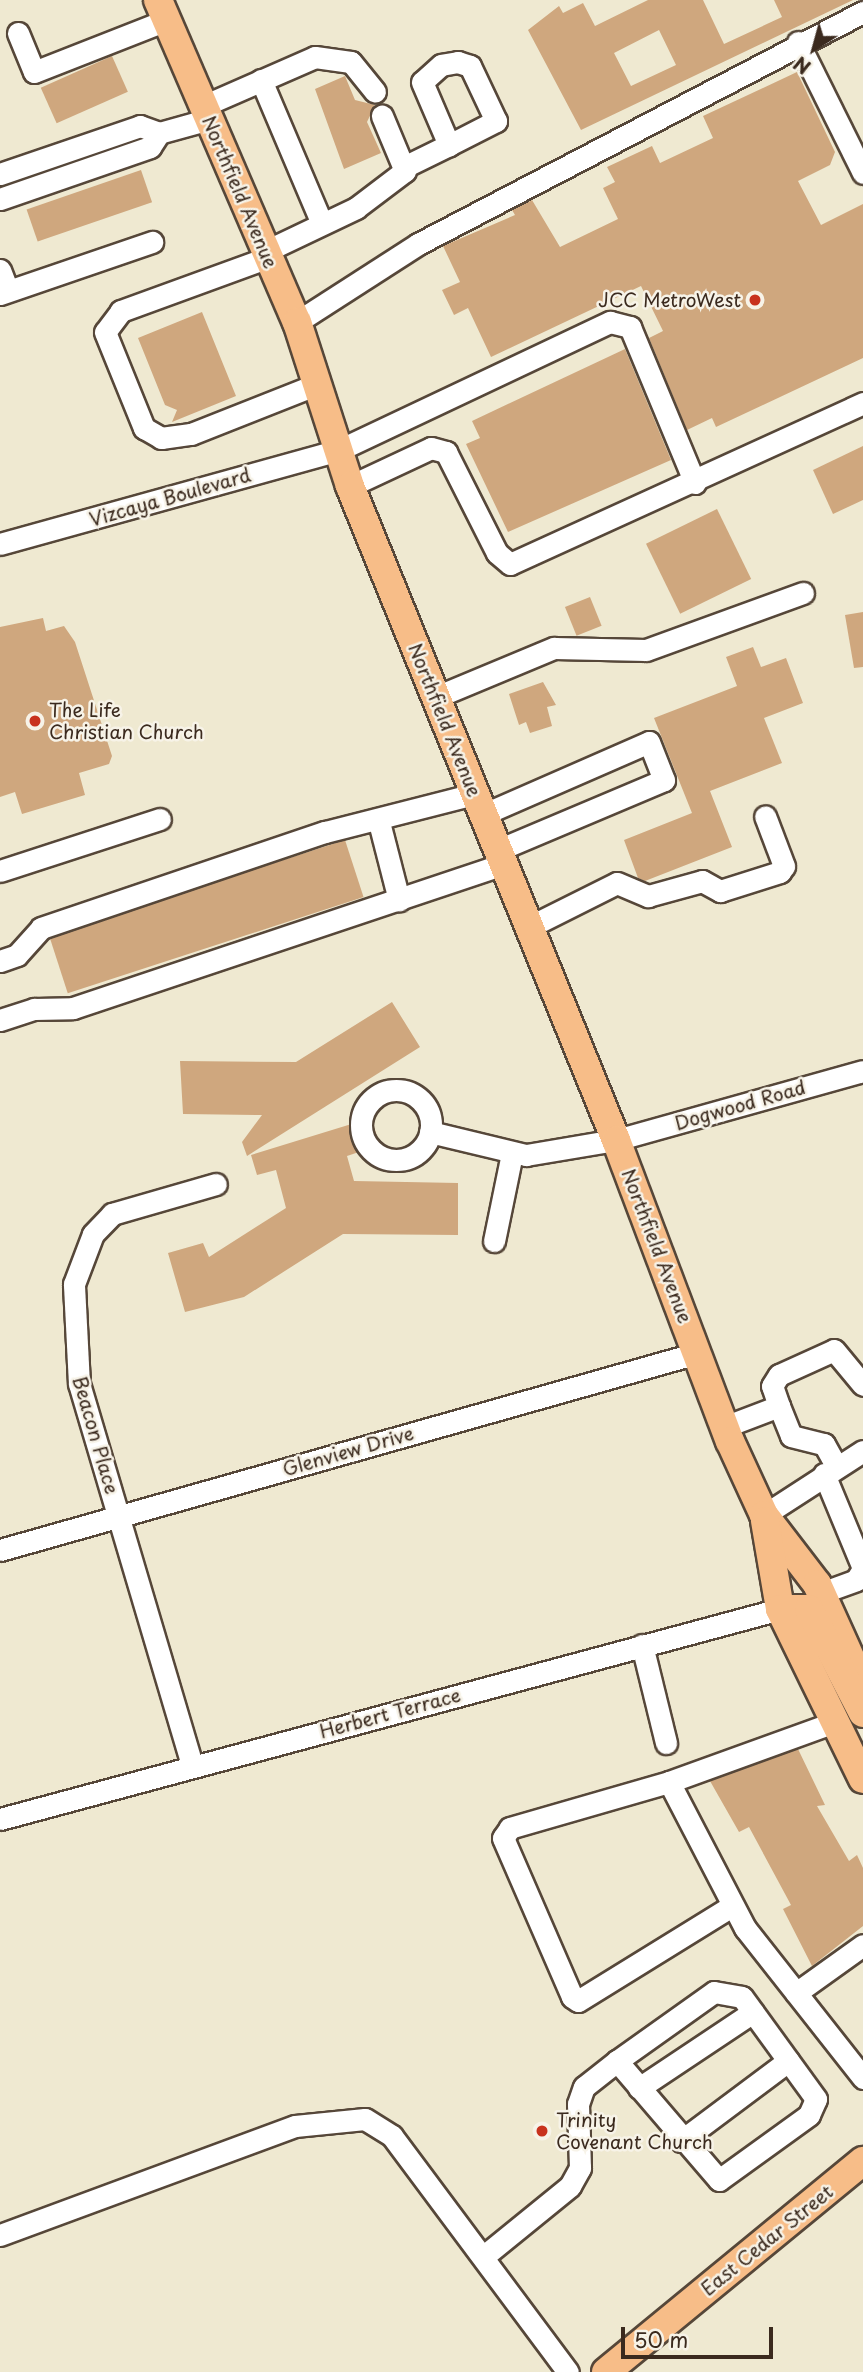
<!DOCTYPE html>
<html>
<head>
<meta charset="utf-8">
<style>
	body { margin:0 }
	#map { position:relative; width:863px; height:2372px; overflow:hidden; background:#efe9d1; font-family:"Playpen Sans",sans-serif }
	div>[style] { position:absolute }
	.building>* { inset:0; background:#cfa77e; transform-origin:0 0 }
	.roads { filter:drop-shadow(2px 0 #564739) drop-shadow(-2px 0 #564739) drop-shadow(0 2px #564739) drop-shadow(0 -2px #564739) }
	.minor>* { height:21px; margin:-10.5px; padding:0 10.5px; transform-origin:10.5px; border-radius:10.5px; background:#fff }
	.minor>.ring { margin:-10.5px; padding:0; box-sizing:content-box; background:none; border:21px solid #fff; border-radius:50% }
	.major>* { height:28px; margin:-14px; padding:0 14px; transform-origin:14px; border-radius:14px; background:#f7bd88 }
	.dots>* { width:19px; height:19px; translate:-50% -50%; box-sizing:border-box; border:4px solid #f7f3e8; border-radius:50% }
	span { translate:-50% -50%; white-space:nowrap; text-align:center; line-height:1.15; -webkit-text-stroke:5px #f7f3e8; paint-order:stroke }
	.street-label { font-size:19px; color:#3b2a1e }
	.poi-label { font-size:19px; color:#3b2a1e }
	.right { translate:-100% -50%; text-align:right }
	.left { translate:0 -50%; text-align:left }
	.north { position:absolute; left:779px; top:14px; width:70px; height:70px; -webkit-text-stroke:5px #f7f3e8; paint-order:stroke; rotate:216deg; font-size:19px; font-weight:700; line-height:28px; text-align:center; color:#3b2a1e }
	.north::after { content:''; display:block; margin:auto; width:24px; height:32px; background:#3b2a1e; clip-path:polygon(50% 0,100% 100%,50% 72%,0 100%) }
	.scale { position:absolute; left:621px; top:2327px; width:152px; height:32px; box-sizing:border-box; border:4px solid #3b2a1e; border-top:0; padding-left:9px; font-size:21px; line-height:24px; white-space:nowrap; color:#3b2a1e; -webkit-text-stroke:5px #f7f3e8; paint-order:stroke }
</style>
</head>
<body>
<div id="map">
	<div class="building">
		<div style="clip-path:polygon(evenodd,648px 0,703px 0,724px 44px,782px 17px,774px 0,853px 0,581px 130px,528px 30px,559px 6px,563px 13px,583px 3px,595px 26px,648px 0,659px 30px,676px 65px,631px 86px,614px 53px,659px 30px)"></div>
		<div style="left:112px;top:56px;width:39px;height:78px;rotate:66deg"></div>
		<div style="clip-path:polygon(797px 72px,835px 152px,830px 165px,798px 181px,821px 225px,863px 204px,863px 358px,716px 427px,712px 418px,687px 430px,649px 338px,663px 331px,641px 286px,491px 357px,468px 308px,454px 315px,442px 290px,460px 282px,443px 246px,515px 215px,512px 210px,532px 200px,560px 247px,618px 219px,603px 188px,615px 182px,607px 167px,652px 146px,660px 163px,713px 138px,703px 116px)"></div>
		<div style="clip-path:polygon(345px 76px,355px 100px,375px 105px,367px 122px,381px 153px,344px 169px,315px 89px)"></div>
		<div style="left:141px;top:170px;width:34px;height:121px;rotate:71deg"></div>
		<div style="clip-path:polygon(202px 312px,236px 396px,172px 422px,177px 410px,165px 405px,138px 338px)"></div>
		<div style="clip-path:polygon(625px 349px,671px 460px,508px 532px,466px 444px,480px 438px,472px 421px)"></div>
		<div style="clip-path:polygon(863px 446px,863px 500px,833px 514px,813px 470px)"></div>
		<div style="left:717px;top:509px;width:78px;height:79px;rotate:64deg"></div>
		<div style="left:590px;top:597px;width:31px;height:27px;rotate:68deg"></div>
		<div style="clip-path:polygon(863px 612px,863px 667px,854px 668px,845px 615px)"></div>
		<div style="clip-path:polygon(43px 618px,46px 631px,64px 626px,75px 642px,112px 756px,109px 764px,79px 773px,85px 795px,22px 814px,15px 792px,0 797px,0 627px)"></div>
		<div style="clip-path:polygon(753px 647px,761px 667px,786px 658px,803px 703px,764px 718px,782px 763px,710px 791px,732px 847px,645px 881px,638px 878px,624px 840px,692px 813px,654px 718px,737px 686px,726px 657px)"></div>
		<div style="clip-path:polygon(543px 682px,556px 705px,547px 707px,552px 726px,530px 733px,526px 722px,519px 725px,509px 694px)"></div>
		<div style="left:345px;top:840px;width:60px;height:311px;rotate:72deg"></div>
		<div style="clip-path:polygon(392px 1002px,420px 1047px,247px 1156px,242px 1142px,262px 1115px,183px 1114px,180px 1061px,296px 1062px)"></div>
		<div style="clip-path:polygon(371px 1118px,380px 1145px,347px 1156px,354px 1181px,458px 1183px,458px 1235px,343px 1234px,244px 1297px,185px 1312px,168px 1253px,203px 1243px,209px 1257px,286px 1208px,276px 1170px,257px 1175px,251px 1155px)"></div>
		<div style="clip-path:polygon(798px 1749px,825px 1805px,817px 1806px,849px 1861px,857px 1855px,863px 1868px,863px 1926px,812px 1966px,783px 1909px,791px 1905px,749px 1827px,739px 1832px,710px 1781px)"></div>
	</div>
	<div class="roads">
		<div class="minor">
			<div style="left:18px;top:33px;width:42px;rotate:67.7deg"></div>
			<div style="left:34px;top:72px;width:143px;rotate:-21.4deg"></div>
			<div style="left:798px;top:42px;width:146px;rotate:63.6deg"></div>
			<div style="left:261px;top:80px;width:156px;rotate:67deg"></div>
			<div style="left:203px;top:106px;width:122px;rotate:-23.6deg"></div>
			<div style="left:315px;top:57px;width:36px;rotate:8deg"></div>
			<div style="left:351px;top:62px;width:38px;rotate:51deg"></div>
			<div style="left:404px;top:167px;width:50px;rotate:-26.1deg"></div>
			<div style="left:449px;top:145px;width:53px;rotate:-27.1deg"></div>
			<div style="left:496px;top:121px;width:61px;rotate:-115.3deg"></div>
			<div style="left:470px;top:66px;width:13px;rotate:-162deg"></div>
			<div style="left:458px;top:62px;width:17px;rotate:170deg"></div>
			<div style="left:441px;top:65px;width:25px;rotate:138deg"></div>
			<div style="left:422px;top:82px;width:69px;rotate:66.8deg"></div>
			<div style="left:0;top:174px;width:148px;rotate:-18.9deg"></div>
			<div style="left:140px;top:126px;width:20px;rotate:20deg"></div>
			<div style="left:159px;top:133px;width:52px;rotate:-15.6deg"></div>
			<div style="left:0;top:199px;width:159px;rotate:-19.1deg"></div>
			<div style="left:150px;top:147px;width:17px;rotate:-57deg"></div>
			<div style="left:266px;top:251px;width:100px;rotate:-25.5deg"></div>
			<div style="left:356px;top:208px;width:61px;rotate:-37.1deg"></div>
			<div style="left:405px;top:171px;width:60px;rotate:-112.7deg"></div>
			<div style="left:269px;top:257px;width:158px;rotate:160deg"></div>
			<div style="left:121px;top:311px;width:26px;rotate:127deg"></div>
			<div style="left:105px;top:332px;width:104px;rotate:67.9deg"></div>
			<div style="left:144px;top:428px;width:20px;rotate:30deg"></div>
			<div style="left:161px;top:438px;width:30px;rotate:-8deg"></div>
			<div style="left:191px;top:434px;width:136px;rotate:-21.6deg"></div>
			<div style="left:0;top:270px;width:22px;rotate:69deg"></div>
			<div style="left:0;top:294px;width:161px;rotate:-18.9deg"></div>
			<div style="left:297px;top:322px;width:144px;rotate:-32.8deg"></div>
			<div style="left:418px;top:244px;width:502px;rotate:-27.54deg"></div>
			<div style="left:350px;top:486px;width:89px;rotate:-25.1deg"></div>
			<div style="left:431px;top:448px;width:16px;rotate:15deg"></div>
			<div style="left:446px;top:452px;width:113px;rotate:63.2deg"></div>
			<div style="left:497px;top:553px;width:17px;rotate:40deg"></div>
			<div style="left:510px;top:564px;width:388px;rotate:-24.5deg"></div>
			<div style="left:0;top:544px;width:352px;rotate:-15.5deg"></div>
			<div style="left:339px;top:450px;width:300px;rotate:-25.3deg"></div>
			<div style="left:610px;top:322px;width:21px;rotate:14deg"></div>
			<div style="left:630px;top:327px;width:169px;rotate:67.4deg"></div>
			<div style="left:436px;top:697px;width:128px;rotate:-22.6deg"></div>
			<div style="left:554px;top:648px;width:92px;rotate:1.2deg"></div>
			<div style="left:646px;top:650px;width:167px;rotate:-20deg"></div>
			<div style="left:482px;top:815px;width:182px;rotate:-23.6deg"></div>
			<div style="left:649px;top:742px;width:41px;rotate:68.5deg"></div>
			<div style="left:664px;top:780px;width:180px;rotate:157.1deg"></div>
			<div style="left:379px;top:822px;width:81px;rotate:75.6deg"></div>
			<div style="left:0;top:871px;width:168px;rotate:-18deg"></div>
			<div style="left:529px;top:927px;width:98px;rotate:-26.6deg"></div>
			<div style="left:617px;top:883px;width:34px;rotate:23deg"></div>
			<div style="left:648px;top:896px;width:56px;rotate:-15.5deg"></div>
			<div style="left:702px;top:881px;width:21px;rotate:29deg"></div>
			<div style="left:720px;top:891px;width:63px;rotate:-17.6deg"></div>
			<div style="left:780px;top:872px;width:7px;rotate:-56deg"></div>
			<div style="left:784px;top:866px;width:53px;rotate:-110.8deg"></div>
			<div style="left:0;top:961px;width:18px;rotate:-19deg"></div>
			<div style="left:17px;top:955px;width:36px;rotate:-48deg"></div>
			<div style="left:41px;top:928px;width:300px;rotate:-18.7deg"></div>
			<div style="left:325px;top:832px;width:154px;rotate:-14.3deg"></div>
			<div style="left:0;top:1020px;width:36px;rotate:-18deg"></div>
			<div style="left:34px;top:1009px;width:39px;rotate:-1deg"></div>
			<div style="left:73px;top:1008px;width:454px;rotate:-18.5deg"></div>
			<div class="ring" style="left:361px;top:1090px;width:49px;height:49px"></div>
			<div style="left:430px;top:1132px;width:99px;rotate:13.5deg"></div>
			<div style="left:526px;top:1155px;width:91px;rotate:-9.5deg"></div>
			<div style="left:616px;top:1140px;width:256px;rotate:-15.6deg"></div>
			<div style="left:494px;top:1241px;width:90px;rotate:-78.4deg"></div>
			<div style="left:779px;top:1406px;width:21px;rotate:-109deg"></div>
			<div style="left:772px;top:1386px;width:13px;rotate:-58deg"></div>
			<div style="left:779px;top:1375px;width:60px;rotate:-24.4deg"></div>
			<div style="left:834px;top:1350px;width:45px;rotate:50.4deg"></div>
			<div style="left:724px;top:1427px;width:59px;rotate:-20.9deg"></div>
			<div style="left:779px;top:1406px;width:32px;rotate:68deg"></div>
			<div style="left:791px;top:1436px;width:34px;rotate:14deg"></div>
			<div style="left:824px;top:1444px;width:25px;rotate:61deg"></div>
			<div style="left:824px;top:1474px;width:102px;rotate:67.5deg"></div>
			<div style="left:764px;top:1515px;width:118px;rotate:-32.9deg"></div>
			<div style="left:0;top:1550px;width:724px;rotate:-15.78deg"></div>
			<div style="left:821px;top:1593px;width:37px;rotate:-20deg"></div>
			<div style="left:856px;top:1580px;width:13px;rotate:-58deg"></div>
			<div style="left:642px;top:1645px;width:101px;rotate:76.2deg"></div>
			<div style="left:832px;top:1723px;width:173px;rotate:160.1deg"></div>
			<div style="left:669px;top:1782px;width:165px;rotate:62.5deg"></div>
			<div style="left:745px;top:1928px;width:191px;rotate:51.8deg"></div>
			<div style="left:192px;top:1765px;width:397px;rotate:-106.5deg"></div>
			<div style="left:79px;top:1384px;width:100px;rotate:-92.9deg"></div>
			<div style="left:74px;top:1284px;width:53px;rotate:-69.2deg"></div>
			<div style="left:93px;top:1234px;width:28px;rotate:-46deg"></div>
			<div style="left:112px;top:1214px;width:108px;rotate:-16.1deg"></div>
			<div style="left:669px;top:1782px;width:166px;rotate:163.9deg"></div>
			<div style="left:510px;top:1828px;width:12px;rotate:125deg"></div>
			<div style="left:503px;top:1838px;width:173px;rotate:66.5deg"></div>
			<div style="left:572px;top:1997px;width:7px;rotate:34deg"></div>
			<div style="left:578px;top:2001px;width:181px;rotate:-31.7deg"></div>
			<div style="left:0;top:1819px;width:808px;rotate:-15.07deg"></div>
			<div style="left:796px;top:1993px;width:82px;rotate:-35.6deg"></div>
			<div style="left:639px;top:2088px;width:137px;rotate:-33.7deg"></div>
			<div style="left:681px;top:2141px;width:134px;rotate:-36.8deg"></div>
			<div style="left:0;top:2235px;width:314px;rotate:-20.3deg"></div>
			<div style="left:295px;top:2126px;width:70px;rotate:-5.7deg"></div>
			<div style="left:365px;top:2119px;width:32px;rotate:32deg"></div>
			<div style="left:392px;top:2136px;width:294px;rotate:53.3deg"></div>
			<div style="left:484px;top:2256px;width:111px;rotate:-39.1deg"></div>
			<div style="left:570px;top:2186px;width:21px;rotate:-61deg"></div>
			<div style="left:580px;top:2168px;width:64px;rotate:-91.8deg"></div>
			<div style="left:578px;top:2104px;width:18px;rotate:-71deg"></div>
			<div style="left:584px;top:2087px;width:42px;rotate:-38.2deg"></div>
			<div style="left:617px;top:2061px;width:119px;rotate:-35.4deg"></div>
			<div style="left:714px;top:1992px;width:28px;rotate:10deg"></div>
			<div style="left:742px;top:1997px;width:126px;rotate:54deg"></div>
			<div style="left:816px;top:2099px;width:17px;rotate:114deg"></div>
			<div style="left:809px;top:2115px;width:111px;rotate:144.2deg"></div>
			<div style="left:719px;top:2180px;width:157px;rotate:-130.6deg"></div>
		</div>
		<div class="major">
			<div style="left:158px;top:0;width:351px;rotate:66.7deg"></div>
			<div style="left:297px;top:322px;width:172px;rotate:72.1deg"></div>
			<div style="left:350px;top:486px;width:706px;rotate:67.87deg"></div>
			<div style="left:616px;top:1140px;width:322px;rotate:69.3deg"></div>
			<div style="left:730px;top:1441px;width:81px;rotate:65.3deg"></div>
			<div style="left:764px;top:1515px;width:87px;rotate:52.5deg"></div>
			<div style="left:817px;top:1584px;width:112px;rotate:65.7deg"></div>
			<div style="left:765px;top:1521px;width:89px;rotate:80.3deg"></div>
			<div style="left:780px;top:1609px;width:189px;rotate:64deg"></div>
			<div style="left:780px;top:1609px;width:29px"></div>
			<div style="left:809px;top:1609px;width:117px;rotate:62.6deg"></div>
			<div style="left:606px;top:2372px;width:333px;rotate:-39.4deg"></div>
		</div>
	</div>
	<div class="dots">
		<div style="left:755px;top:300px;background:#c8321e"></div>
		<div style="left:35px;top:721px;background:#c8321e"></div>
		<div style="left:542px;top:2131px;background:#c8321e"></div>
	</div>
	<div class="street-label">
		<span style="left:240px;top:192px;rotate:67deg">Northfield Avenue</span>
		<span style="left:170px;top:497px;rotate:-16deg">Vizcaya Boulevard</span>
		<span style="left:445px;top:720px;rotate:68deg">Northfield Avenue</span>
		<span style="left:740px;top:1105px;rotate:-16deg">Dogwood Road</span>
		<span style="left:657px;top:1246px;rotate:69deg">Northfield Avenue</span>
		<span style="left:96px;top:1435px;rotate:74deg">Beacon Place</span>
		<span style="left:348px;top:1451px;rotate:-16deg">Glenview Drive</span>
		<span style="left:390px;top:1713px;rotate:-15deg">Herbert Terrace</span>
		<span style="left:767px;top:2240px;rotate:-39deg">East Cedar Street</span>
	</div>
	<div class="poi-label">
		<span class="right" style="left:741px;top:300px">JCC MetroWest</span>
		<span class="left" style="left:49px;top:721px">The Life<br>Christian Church</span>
		<span class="left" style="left:556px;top:2131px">Trinity<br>Covenant Church</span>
	</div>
	<div class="north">N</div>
	<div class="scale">50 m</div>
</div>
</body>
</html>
